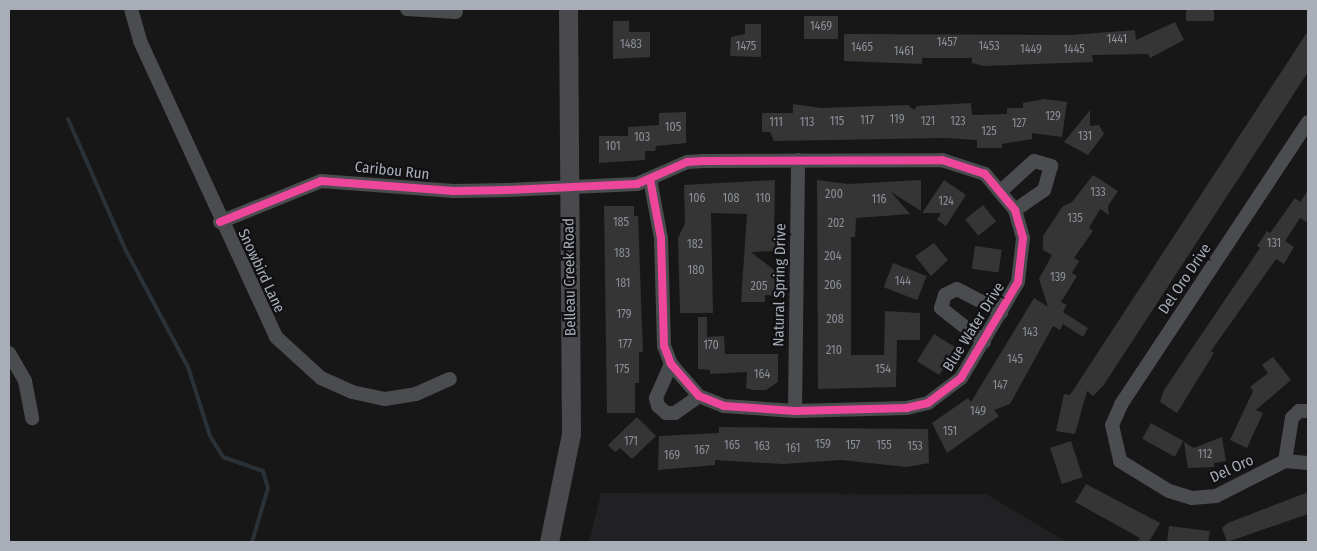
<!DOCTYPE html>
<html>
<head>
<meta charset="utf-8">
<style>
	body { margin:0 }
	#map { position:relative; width:1317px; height:551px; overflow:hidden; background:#171717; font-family:"Fira Sans Condensed",sans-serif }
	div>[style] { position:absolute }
	.built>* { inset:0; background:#212123 }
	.stream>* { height:4px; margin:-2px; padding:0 2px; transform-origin:2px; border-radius:2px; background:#2a3239 }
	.building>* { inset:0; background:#353536; transform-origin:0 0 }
	.minor>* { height:14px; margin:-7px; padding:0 7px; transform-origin:7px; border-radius:7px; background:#4b4c50 }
	.secondary>* { height:19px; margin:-9.5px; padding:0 9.5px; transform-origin:9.5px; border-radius:9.5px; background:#4a4a4e }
	.cycleway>* { height:8px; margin:-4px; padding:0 4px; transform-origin:4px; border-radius:4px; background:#ed469a }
	span { translate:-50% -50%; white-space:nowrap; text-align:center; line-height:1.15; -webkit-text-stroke:4.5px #111113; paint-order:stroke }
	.number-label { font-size:12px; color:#8b8f98 }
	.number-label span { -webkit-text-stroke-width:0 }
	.street-label { font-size:15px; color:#a8adb8 }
	.frame { position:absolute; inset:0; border:10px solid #a8adb8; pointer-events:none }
</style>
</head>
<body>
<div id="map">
	<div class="built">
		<div style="clip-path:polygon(601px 493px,986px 494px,1067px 542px,589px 542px)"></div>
	</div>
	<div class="stream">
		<div style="left:68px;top:119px;width:142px;rotate:66.3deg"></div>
		<div style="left:125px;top:249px;width:134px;rotate:61.9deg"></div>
		<div style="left:188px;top:367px;width:72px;rotate:72.3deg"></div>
		<div style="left:210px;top:436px;width:25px;rotate:58deg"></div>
		<div style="left:223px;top:457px;width:42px;rotate:19.3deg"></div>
		<div style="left:263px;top:471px;width:18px;rotate:74deg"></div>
		<div style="left:268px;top:488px;width:56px;rotate:106.5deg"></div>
	</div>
	<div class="building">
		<div style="left:1186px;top:9px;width:28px;height:12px"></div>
		<div style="left:804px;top:16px;width:34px;height:23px"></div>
		<div style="clip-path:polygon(613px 21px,629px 21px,629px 32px,650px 32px,650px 57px,613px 59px)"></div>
		<div style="clip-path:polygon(1175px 22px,1184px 40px,1150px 58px,1148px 54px,1092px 55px,1093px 62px,984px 66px,972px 63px,972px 58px,922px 58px,922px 64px,844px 61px,844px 34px,1071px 35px,1135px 30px,1136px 40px)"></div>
		<div style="clip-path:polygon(745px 24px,761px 24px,761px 57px,730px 56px,731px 37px,745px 34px)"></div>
		<div style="clip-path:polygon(1308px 31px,1308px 72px,1103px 386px,1093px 396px,1087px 391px,1075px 434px,1056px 431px,1064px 394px,1070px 395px)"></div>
		<div style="clip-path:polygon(1044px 99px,1067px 102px,1062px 137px,1032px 133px,1032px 139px,1002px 144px,1002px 148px,977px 148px,977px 140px,945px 138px,774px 141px,770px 132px,762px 132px,762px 113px,793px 113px,793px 104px,821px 108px,908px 105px,914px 110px,917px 106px,971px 103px,972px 115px,1007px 114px,1007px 108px,1023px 108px,1023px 103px)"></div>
		<div style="clip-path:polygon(1090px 110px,1090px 126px,1099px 125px,1104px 134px,1088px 155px,1064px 142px)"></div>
		<div style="clip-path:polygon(686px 112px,686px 143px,656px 146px,655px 151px,645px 151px,645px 160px,599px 163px,599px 136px,628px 136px,628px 127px,659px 125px,659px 113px)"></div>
		<div style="clip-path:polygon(1093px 175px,1118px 191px,1108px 206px,1109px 215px,1100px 209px,1089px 228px,1093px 231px,1074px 258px,1079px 261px,1072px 273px,1077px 276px,1061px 302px,1067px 305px,1063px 312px,1088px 328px,1083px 337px,1063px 324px,1060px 330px,1053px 326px,1010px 404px,994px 410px,999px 416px,947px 453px,932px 423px,968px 398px,971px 402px,1034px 298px,1048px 307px,1039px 279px,1052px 255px,1043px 250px,1043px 236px,1063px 206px,1072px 202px)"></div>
		<div style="clip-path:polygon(775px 180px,774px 241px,778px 241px,778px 251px,751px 252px,774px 270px,777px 296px,765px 295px,765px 302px,741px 302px,747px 214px,711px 213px,713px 313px,680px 313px,678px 238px,685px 223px,684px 185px)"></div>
		<div style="clip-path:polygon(817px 180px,848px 184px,921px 180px,921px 211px,891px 192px,910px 214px,856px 218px,855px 237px,851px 237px,851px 355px,884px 355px,885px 311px,920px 313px,920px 340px,897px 340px,896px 387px,818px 389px)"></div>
		<div style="clip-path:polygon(944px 180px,966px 195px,946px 226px,937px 220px,941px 213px,922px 213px)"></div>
		<div style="clip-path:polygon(1308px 190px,1308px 223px,1300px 218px,1285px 241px,1294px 247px,1284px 264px,1276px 259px,1211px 351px,1214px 353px,1177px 413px,1160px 402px,1164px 390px,1260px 248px,1257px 246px,1267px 231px,1270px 233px,1295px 198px,1300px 202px)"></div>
		<div style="left:983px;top:205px;width:21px;height:23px;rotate:51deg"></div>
		<div style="clip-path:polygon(604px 206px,634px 206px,634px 216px,638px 216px,643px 352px,639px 352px,639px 383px,635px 383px,635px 413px,607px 413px)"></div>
		<div style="clip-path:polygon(934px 243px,948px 260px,931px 276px,915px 256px)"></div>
		<div style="left:975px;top:246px;width:27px;height:23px;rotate:8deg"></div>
		<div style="left:893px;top:263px;width:36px;height:26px;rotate:21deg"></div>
		<div style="clip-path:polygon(698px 317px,707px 317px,707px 337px,724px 336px,725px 354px,778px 354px,778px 382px,766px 390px,753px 390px,746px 388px,747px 372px,710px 374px,710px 370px,698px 369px)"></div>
		<div style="left:934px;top:334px;width:26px;height:32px;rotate:32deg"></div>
		<div style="clip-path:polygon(1273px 357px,1291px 380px,1256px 410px,1263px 413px,1247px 448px,1230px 440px,1253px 391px,1250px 387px,1268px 373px,1262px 365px)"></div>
		<div style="clip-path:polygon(637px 417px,656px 436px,632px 459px,620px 448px,615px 452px,608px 445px)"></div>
		<div style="left:1151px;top:423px;width:37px;height:18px;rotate:29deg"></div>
		<div style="clip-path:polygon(719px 427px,928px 429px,929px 463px,907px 467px,841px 460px,783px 464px,715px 460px,715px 465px,658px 470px,659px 436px,719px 433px)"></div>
		<div style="clip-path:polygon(1222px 437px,1226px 461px,1214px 463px,1214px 467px,1188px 468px,1184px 442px,1194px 448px)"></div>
		<div style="left:1071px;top:441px;width:38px;height:22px;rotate:72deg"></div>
		<div style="clip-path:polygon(1086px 484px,1160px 523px,1149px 542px,1137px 542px,1140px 538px,1075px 502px)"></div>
		<div style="clip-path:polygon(1308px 492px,1308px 514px,1227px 542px,1222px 528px,1228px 523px)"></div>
		<div style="clip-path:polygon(1169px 526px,1210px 531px,1208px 542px,1167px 542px)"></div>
	</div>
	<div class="minor">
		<div style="left:131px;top:9px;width:33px;rotate:74deg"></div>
		<div style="left:140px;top:41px;width:326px;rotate:65.3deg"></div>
		<div style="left:276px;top:337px;width:61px;rotate:42.3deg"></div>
		<div style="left:321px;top:378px;width:34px;rotate:24deg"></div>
		<div style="left:352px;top:392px;width:34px;rotate:12deg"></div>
		<div style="left:385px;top:399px;width:31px;rotate:-9deg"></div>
		<div style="left:416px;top:394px;width:37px;rotate:-24deg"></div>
		<div style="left:407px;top:9px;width:49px;rotate:3.5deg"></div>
		<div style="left:1308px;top:122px;width:339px;rotate:123.5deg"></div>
		<div style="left:1121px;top:405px;width:22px;rotate:114deg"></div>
		<div style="left:1112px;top:425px;width:37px;rotate:77deg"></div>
		<div style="left:1120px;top:461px;width:57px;rotate:31.5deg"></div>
		<div style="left:1169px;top:491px;width:24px;rotate:17deg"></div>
		<div style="left:1192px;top:498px;width:24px;rotate:-5deg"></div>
		<div style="left:1216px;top:496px;width:77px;rotate:-26.9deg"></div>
		<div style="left:1285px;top:461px;width:23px;rotate:5deg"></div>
		<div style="left:1002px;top:190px;width:43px;rotate:-42.2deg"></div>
		<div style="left:1034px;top:161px;width:18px;rotate:16deg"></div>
		<div style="left:1051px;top:166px;width:25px;rotate:106deg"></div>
		<div style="left:1044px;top:190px;width:35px;rotate:145deg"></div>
		<div style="left:220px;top:222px;width:109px;rotate:-22.1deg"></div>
		<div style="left:321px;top:181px;width:133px;rotate:4.3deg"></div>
		<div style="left:454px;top:191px;width:53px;rotate:-1.1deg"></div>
		<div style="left:507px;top:190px;width:130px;rotate:-2.6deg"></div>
		<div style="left:637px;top:184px;width:55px;rotate:-23.7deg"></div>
		<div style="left:687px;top:162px;width:17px;rotate:-3deg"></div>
		<div style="left:704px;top:161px;width:238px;rotate:-0.2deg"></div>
		<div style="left:942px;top:160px;width:45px;rotate:18deg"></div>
		<div style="left:985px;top:174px;width:47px;rotate:50.2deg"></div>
		<div style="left:1015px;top:210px;width:29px;rotate:74deg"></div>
		<div style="left:1023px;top:238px;width:44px;rotate:96.5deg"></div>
		<div style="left:1018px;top:282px;width:112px;rotate:120.7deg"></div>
		<div style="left:961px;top:378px;width:41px;rotate:142.9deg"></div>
		<div style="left:928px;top:403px;width:22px;rotate:167deg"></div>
		<div style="left:907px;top:408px;width:112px;rotate:178.5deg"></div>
		<div style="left:795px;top:411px;width:71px;rotate:-176deg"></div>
		<div style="left:724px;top:406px;width:27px;rotate:-158deg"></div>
		<div style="left:699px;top:396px;width:43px;rotate:-131.2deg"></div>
		<div style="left:671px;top:364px;width:19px;rotate:-111deg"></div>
		<div style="left:664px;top:346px;width:108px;rotate:-91.6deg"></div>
		<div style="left:661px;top:238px;width:60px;rotate:-100.6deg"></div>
		<div style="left:984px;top:342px;width:55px;rotate:-141.7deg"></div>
		<div style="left:941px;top:308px;width:14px;rotate:-73deg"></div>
		<div style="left:945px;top:295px;width:13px;rotate:-27deg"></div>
		<div style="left:957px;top:289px;width:50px;rotate:27.6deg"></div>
		<div style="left:9px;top:353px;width:32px;rotate:60deg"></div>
		<div style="left:25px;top:381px;width:38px;rotate:79deg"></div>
		<div style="left:671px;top:364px;width:37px;rotate:114deg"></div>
		<div style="left:656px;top:398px;width:8px;rotate:76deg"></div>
		<div style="left:658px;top:406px;width:11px;rotate:41deg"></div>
		<div style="left:666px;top:413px;width:9px"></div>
		<div style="left:675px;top:413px;width:29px;rotate:-35deg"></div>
		<div style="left:795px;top:411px;width:251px;rotate:-89.3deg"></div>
		<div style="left:1285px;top:461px;width:44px;rotate:-80.8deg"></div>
		<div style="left:1292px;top:418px;width:10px;rotate:-45deg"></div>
		<div style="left:1299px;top:411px;width:9px"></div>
	</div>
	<div class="secondary">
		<div style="left:549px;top:542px;width:110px;rotate:-78.5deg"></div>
		<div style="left:571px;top:434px;width:425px;rotate:-90.4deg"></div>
	</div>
	<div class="cycleway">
		<div style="left:220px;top:222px;width:109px;rotate:-22.1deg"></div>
		<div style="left:321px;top:181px;width:133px;rotate:4.3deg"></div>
		<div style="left:454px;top:191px;width:53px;rotate:-1.1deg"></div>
		<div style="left:507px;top:190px;width:130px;rotate:-2.6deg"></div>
		<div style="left:637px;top:184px;width:55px;rotate:-23.7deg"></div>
		<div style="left:687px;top:162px;width:17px;rotate:-3deg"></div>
		<div style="left:704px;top:161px;width:238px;rotate:-0.2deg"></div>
		<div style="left:942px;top:160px;width:45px;rotate:18deg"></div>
		<div style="left:985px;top:174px;width:47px;rotate:50.2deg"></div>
		<div style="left:1015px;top:210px;width:29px;rotate:74deg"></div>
		<div style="left:1023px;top:238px;width:44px;rotate:96.5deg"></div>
		<div style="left:1018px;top:282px;width:112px;rotate:120.7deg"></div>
		<div style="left:961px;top:378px;width:41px;rotate:142.9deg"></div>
		<div style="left:928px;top:403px;width:22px;rotate:167deg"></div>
		<div style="left:907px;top:408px;width:112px;rotate:178.5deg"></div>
		<div style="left:795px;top:411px;width:71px;rotate:-176deg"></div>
		<div style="left:724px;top:406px;width:27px;rotate:-158deg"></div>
		<div style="left:699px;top:396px;width:43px;rotate:-131.2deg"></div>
		<div style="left:671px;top:364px;width:19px;rotate:-111deg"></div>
		<div style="left:664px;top:346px;width:108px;rotate:-91.6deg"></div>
		<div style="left:661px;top:238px;width:60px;rotate:-100.6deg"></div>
	</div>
	<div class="number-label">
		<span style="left:821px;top:27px">1469</span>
		<span style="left:1117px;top:40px">1441</span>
		<span style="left:947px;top:43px">1457</span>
		<span style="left:631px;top:45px">1483</span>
		<span style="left:746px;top:47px">1475</span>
		<span style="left:989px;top:47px">1453</span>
		<span style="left:862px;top:48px">1465</span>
		<span style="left:1031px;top:50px">1449</span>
		<span style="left:1074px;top:50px">1445</span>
		<span style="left:904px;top:52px">1461</span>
		<span style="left:1053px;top:117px">129</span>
		<span style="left:897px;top:120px">119</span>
		<span style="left:867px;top:121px">117</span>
		<span style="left:837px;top:122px">115</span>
		<span style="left:928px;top:122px">121</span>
		<span style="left:958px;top:122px">123</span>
		<span style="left:776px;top:123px">111</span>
		<span style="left:807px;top:123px">113</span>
		<span style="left:1019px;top:124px">127</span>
		<span style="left:673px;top:128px">105</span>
		<span style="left:989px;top:132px">125</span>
		<span style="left:1085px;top:137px">131</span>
		<span style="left:642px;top:138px">103</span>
		<span style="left:613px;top:147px">101</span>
		<span style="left:1098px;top:193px">133</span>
		<span style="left:834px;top:195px">200</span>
		<span style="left:697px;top:199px">106</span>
		<span style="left:731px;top:199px">108</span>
		<span style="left:763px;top:199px">110</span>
		<span style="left:879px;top:200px">116</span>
		<span style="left:946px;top:202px">124</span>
		<span style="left:1075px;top:219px">135</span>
		<span style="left:621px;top:223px">185</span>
		<span style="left:836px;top:224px">202</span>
		<span style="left:1274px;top:244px">131</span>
		<span style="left:695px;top:245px">182</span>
		<span style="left:622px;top:254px">183</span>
		<span style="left:833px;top:257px">204</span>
		<span style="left:696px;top:271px">180</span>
		<span style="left:1058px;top:278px">139</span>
		<span style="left:903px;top:282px">144</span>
		<span style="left:623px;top:284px">181</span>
		<span style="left:833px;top:286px">206</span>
		<span style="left:759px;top:287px">205</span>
		<span style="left:624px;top:315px">179</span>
		<span style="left:835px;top:320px">208</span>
		<span style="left:1030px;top:333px">143</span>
		<span style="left:625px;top:345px">177</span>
		<span style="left:711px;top:346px">170</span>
		<span style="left:834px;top:351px">210</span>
		<span style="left:1015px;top:360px">145</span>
		<span style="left:622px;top:370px">175</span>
		<span style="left:883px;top:370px">154</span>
		<span style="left:762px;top:375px">164</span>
		<span style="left:1000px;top:386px">147</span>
		<span style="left:978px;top:412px">149</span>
		<span style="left:950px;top:432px">151</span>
		<span style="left:631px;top:442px">171</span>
		<span style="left:823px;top:445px">159</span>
		<span style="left:732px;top:446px">165</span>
		<span style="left:853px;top:446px">157</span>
		<span style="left:884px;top:446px">155</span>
		<span style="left:762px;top:447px">163</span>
		<span style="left:915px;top:447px">153</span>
		<span style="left:793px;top:449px">161</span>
		<span style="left:702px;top:451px">167</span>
		<span style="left:1205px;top:455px">112</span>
		<span style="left:672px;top:456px">169</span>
	</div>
	<div class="street-label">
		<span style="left:392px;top:171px;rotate:6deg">Caribou Run</span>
		<span style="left:261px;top:271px;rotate:65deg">Snowbird Lane</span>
		<span style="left:570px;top:277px;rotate:-91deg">Belleau Creek Road</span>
		<span style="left:1185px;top:279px;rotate:-56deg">Del Oro Drive</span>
		<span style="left:780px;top:285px;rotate:-89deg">Natural Spring Drive</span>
		<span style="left:974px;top:327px;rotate:-58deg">Blue Water Drive</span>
		<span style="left:1232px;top:469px;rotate:-25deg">Del Oro</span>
	</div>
	<div class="frame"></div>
</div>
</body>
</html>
